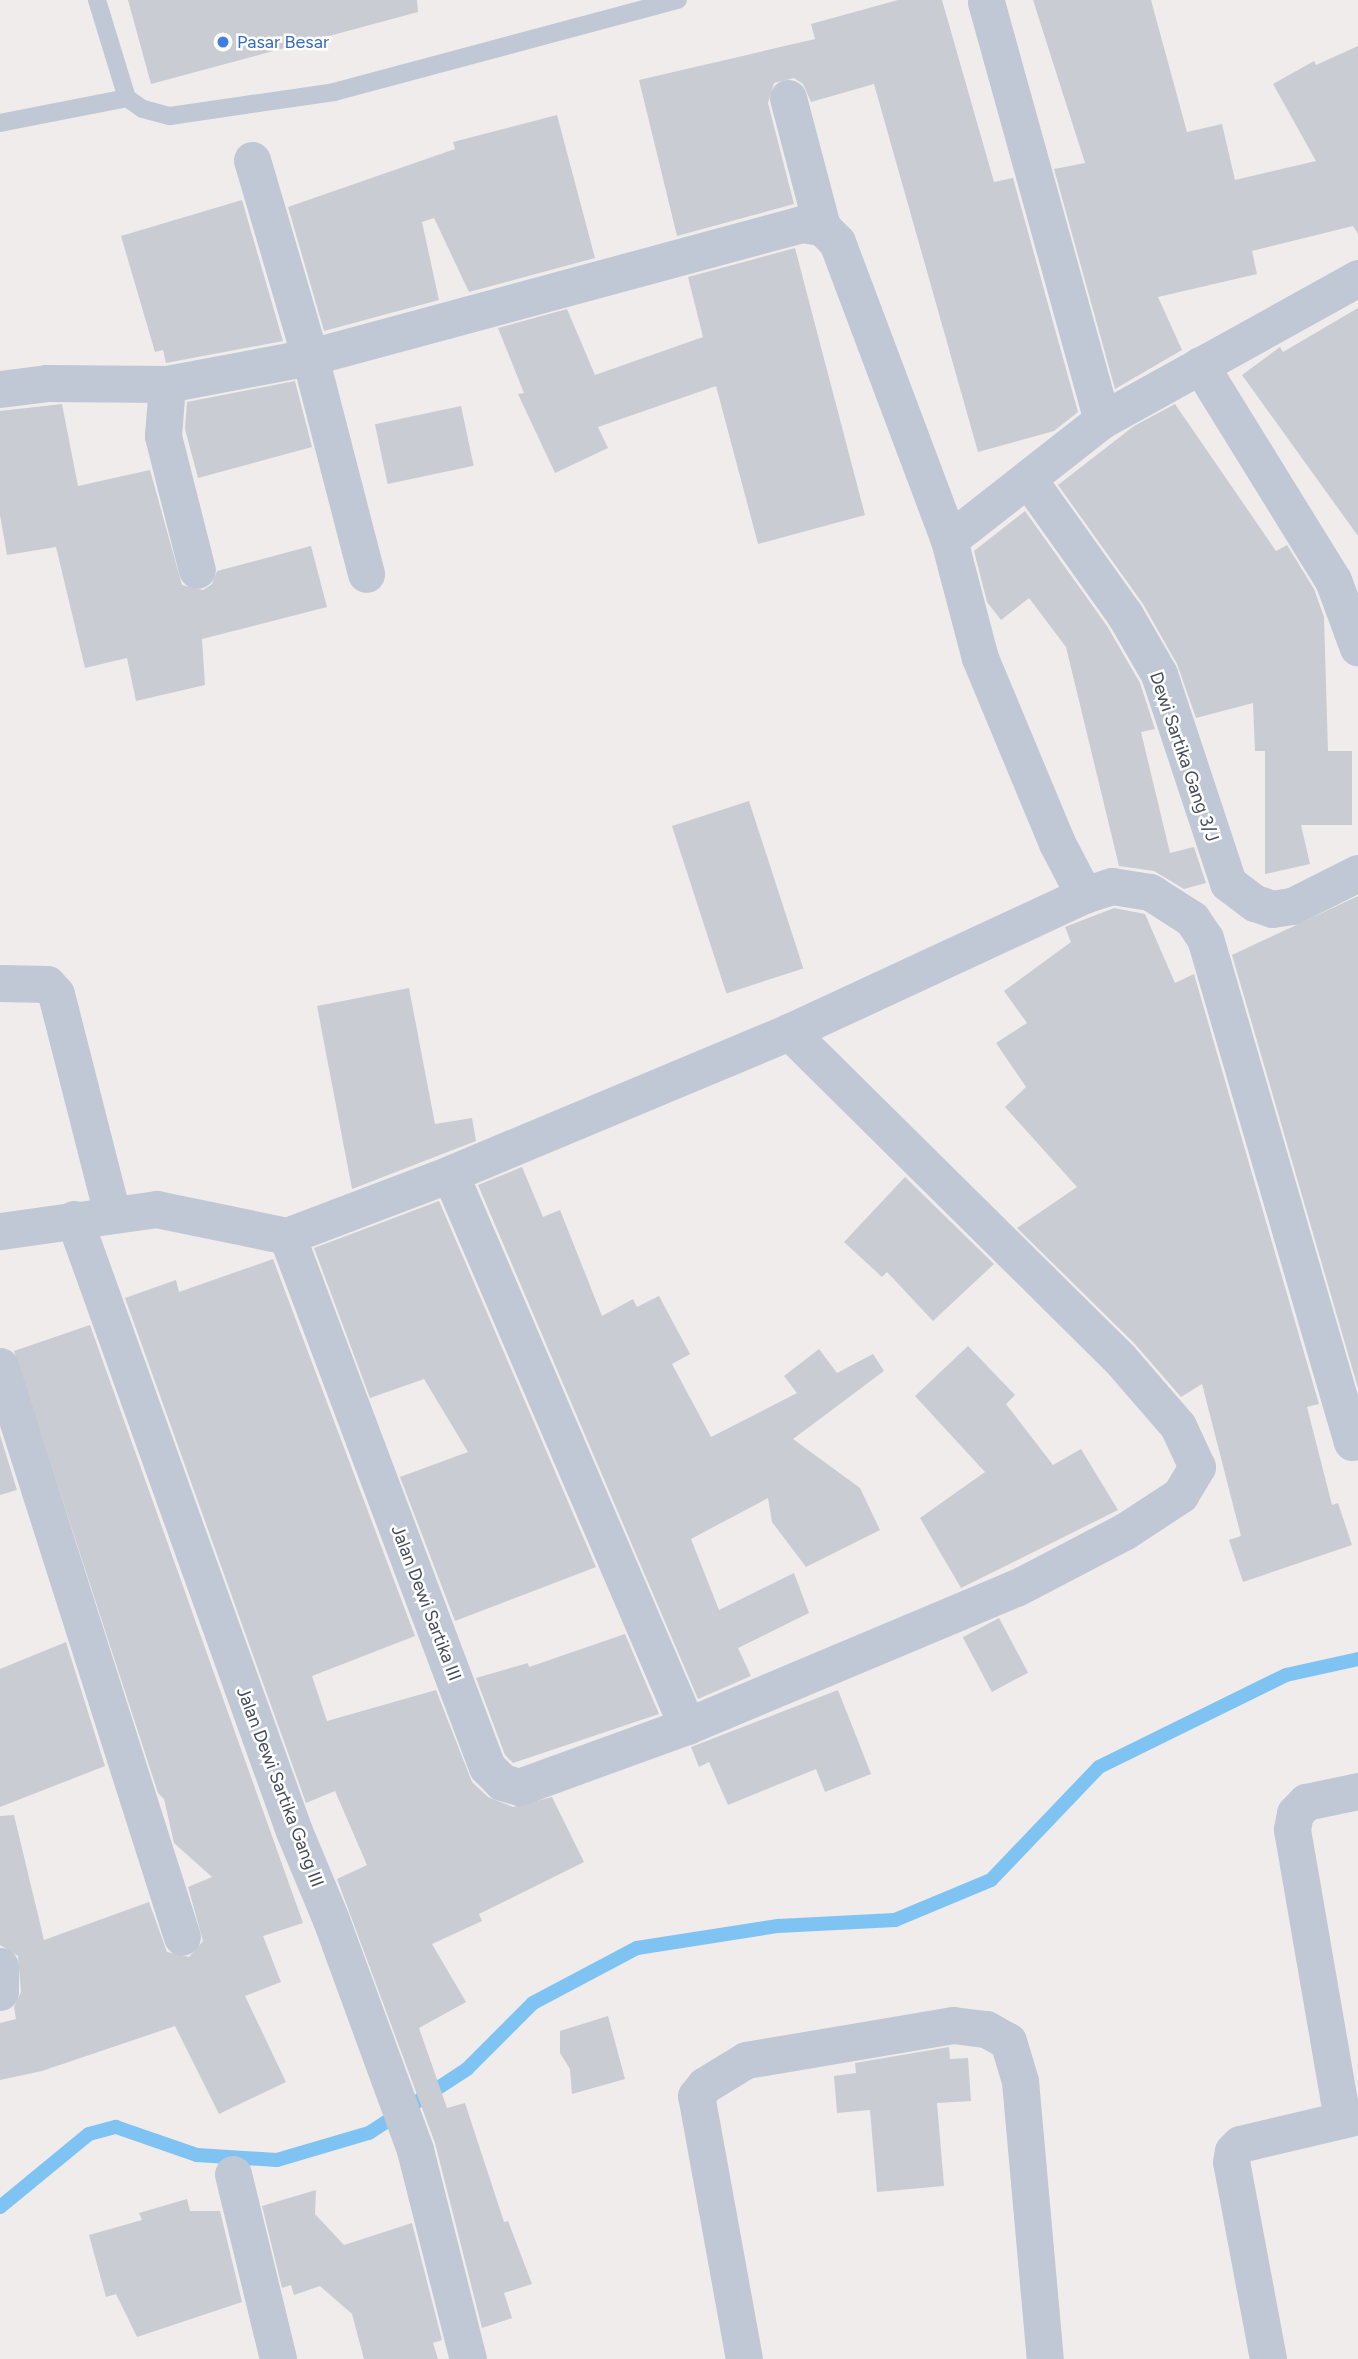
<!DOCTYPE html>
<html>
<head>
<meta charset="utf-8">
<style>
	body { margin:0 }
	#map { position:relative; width:1358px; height:2359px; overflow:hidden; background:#efeceb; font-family:Figtree,sans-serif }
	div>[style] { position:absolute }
	.stream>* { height:14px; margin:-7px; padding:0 7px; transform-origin:7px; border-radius:7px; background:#7ec3f2 }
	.building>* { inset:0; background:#caccd4; transform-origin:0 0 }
	.lane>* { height:18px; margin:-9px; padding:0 9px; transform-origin:9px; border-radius:9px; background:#c0c7d5 }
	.street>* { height:37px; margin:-18.5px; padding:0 18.5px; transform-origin:18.5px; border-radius:18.5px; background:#c0c7d5 }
	.dots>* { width:19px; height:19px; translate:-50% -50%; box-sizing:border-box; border:4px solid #fff; border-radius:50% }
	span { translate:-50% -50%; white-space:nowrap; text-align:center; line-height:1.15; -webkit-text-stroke:5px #fff; paint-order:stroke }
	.shop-label { font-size:18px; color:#366cbe }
	.left { translate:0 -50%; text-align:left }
	.street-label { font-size:18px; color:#434b5a }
</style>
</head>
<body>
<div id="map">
	<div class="stream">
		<div style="left:0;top:2207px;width:115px;rotate:-39.4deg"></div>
		<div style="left:89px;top:2134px;width:28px;rotate:-15deg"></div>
		<div style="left:116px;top:2127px;width:86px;rotate:19.1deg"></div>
		<div style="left:197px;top:2155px;width:80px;rotate:3.6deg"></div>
		<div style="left:277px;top:2160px;width:96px;rotate:-16.4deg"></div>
		<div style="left:369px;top:2133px;width:117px;rotate:-33.1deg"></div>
		<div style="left:467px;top:2069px;width:93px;rotate:-45deg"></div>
		<div style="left:533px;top:2003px;width:118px;rotate:-27.9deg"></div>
		<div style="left:637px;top:1948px;width:143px;rotate:-8.9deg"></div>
		<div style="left:778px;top:1926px;width:117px;rotate:-2.9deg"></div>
		<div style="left:895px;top:1920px;width:104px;rotate:-22.6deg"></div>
		<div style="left:991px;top:1880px;width:156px;rotate:-46.3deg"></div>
		<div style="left:1099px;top:1767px;width:208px;rotate:-26.2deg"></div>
		<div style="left:1286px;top:1675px;width:74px;rotate:-12.5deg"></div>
	</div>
	<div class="building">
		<div style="clip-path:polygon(128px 0,417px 0,418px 12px,151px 84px)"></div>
		<div style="clip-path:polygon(898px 0,942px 0,994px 182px,1013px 178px,1078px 412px,1054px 431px,978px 452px,874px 84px,811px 102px,803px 84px,794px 78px,774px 83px,768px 103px,794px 204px,677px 236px,639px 80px,815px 39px,811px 24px)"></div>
		<div style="clip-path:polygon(1033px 0,1151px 0,1187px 132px,1222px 124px,1235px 180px,1316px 161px,1273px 84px,1314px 61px,1316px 65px,1358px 46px,1358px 234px,1353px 226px,1252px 251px,1257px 274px,1158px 297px,1182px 350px,1115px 389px,1054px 169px,1085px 163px)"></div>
		<div style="clip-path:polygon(557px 115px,595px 258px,469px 292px,434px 218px,422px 222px,439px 300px,324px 331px,288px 207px,455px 149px,453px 142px)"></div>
		<div style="clip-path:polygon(242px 200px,283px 341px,166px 363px,163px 350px,155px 352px,121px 236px)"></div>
		<div style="clip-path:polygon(795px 248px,865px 515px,758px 544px,716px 386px,598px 427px,608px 448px,555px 473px,518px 394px,524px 393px,498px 328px,567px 309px,595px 375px,703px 337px,688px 277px)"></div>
		<div style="clip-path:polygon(1358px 308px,1358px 536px,1242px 375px,1280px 347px,1283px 352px)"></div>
		<div style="clip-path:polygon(295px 381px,312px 447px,198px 478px,185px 429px,187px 402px)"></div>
		<div style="clip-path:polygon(62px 404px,78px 486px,150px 470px,182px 585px,203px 590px,212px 584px,217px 571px,311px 546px,327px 607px,202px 639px,205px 685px,136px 701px,127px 658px,85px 668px,56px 547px,7px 555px,0 515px,0 411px)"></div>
		<div style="clip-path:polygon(1175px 404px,1276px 551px,1287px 545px,1314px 589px,1324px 617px,1328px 751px,1352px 751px,1352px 825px,1301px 825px,1310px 864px,1265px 874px,1265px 751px,1255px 751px,1253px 703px,1196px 718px,1177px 664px,1143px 604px,1058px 485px,1134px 426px)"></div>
		<div style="left:461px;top:406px;width:61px;height:88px;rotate:78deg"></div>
		<div style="clip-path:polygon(1025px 511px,1107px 626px,1140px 683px,1155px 729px,1141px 732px,1170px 853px,1194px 847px,1206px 883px,1184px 889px,1154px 871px,1119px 866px,1066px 647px,1029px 598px,1001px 620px,987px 602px,974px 551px)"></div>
		<div style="left:749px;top:801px;width:176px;height:81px;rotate:72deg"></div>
		<div style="clip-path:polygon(1358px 896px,1358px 1388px,1232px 955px)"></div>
		<div style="clip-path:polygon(1114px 908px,1145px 914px,1175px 983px,1194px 974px,1319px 1404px,1307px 1407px,1332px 1505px,1338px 1503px,1352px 1545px,1243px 1582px,1229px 1540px,1241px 1536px,1202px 1384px,1181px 1397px,1134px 1343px,1017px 1228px,1077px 1187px,1005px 1107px,1026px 1087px,996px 1043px,1027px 1023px,1004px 991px,1071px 942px,1065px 927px)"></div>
		<div style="clip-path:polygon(409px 988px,435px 1124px,472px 1118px,476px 1141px,352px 1189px,317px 1006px)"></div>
		<div style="clip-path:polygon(522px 1167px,543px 1217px,560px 1210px,602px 1316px,633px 1299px,637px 1307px,659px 1296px,690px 1354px,672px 1364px,711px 1437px,797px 1393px,784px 1376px,819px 1349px,837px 1373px,873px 1354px,884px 1371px,793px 1439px,860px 1488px,880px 1530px,806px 1567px,772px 1522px,768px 1498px,691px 1539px,719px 1610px,794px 1573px,809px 1613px,738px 1648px,751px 1676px,698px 1699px,478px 1185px)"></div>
		<div style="clip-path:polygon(905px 1177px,994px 1264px,933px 1321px,887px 1272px,882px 1277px,844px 1242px)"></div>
		<div style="clip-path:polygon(439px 1201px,596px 1567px,455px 1621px,400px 1477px,468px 1452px,424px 1379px,370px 1398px,314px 1248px)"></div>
		<div style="clip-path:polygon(273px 1259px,415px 1636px,312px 1676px,327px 1721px,436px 1690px,472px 1782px,488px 1797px,513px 1807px,552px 1797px,584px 1862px,479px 1914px,482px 1921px,432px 1944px,466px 2002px,419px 2028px,447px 2108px,465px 2103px,504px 2222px,508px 2221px,532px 2284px,504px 2293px,512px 2318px,482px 2328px,435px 2143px,337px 1879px,367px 1865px,335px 1791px,306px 1803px,125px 1298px,176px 1280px,179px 1292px)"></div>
		<div style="clip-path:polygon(90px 1325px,303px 1923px,263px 1936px,281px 1982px,245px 1996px,286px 2082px,219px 2114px,175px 2026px,42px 2071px,0 2080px,0 2023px,16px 2019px,14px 2007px,21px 1992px,18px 1956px,0 1945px,0 1816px,14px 1815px,44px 1940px,149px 1902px,167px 1952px,189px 1957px,203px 1941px,188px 1887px,212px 1877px,174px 1843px,164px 1799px,158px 1793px,14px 1351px)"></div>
		<div style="clip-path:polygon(968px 1346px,1015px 1395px,1006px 1404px,1053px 1465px,1081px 1449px,1118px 1510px,961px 1588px,920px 1518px,985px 1472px,915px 1396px)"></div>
		<div style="clip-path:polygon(0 1435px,17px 1490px,0 1495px)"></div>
		<div style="left:999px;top:1618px;width:62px;height:41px;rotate:62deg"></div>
		<div style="clip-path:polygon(625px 1634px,659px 1714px,513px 1763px,505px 1755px,476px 1678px,528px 1663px,529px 1667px)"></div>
		<div style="clip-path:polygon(66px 1642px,105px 1766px,0 1807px,0 1669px)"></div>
		<div style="clip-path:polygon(838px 1690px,871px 1774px,825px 1792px,816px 1769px,728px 1805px,709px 1762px,699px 1767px,691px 1747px)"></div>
		<div style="clip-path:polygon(608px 2016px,625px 2079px,572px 2094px,570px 2069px,560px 2053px,560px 2031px)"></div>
		<div style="clip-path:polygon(949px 2047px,950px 2059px,968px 2058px,971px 2101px,937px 2103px,944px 2186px,877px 2192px,870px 2110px,837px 2113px,834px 2076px,856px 2073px,855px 2063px)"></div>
		<div style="clip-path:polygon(316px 2190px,315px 2214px,344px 2245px,412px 2223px,442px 2340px,433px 2343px,438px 2359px,364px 2359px,352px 2314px,320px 2286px,294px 2295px,291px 2285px,282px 2288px,262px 2206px)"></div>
		<div style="clip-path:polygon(187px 2199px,190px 2211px,220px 2211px,242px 2302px,137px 2337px,116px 2294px,106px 2297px,89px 2235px,142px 2220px,139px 2213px)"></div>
	</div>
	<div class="lane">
		<div style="left:97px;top:0;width:102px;rotate:73deg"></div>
		<div style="left:127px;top:98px;width:19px;rotate:35deg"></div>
		<div style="left:143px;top:109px;width:28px;rotate:15deg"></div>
		<div style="left:170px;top:116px;width:166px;rotate:-8.3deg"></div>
		<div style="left:334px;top:92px;width:356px;rotate:-15deg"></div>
		<div style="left:0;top:123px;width:129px;rotate:-11.1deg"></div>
	</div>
	<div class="street">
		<div style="left:986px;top:2px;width:434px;rotate:74.5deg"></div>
		<div style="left:788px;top:98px;width:133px;rotate:75.2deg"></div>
		<div style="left:252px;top:160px;width:205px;rotate:73.6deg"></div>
		<div style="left:310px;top:357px;width:224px;rotate:75.5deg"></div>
		<div style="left:1200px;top:365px;width:253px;rotate:58.3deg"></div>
		<div style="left:1333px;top:580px;width:72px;rotate:69.8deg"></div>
		<div style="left:167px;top:384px;width:52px;rotate:94.4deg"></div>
		<div style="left:163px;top:436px;width:138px;rotate:75.8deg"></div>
		<div style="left:0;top:389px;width:47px;rotate:-7.3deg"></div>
		<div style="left:47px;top:383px;width:120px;rotate:0.5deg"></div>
		<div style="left:167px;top:384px;width:146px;rotate:-10.7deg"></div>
		<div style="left:310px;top:357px;width:510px;rotate:-15.13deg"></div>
		<div style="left:802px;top:224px;width:20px;rotate:9deg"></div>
		<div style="left:822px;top:227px;width:21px;rotate:45deg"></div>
		<div style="left:837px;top:242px;width:318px;rotate:69.4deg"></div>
		<div style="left:949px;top:540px;width:122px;rotate:75.3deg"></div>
		<div style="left:980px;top:658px;width:200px;rotate:67.4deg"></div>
		<div style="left:1057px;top:843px;width:59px;rotate:62.6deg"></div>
		<div style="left:1084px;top:895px;width:325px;rotate:155.1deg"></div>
		<div style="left:789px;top:1032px;width:368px;rotate:157.3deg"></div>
		<div style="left:450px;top:1174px;width:174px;rotate:159.2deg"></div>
		<div style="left:287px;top:1236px;width:133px;rotate:-168.3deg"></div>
		<div style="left:157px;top:1209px;width:159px;rotate:172deg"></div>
		<div style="left:1028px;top:479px;width:167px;rotate:54.5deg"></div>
		<div style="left:1125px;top:615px;width:68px;rotate:60deg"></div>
		<div style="left:1159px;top:674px;width:220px;rotate:71.7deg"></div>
		<div style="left:1228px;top:883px;width:34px;rotate:37deg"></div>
		<div style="left:1255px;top:903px;width:18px;rotate:19deg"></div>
		<div style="left:1272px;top:909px;width:20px;rotate:-9deg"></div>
		<div style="left:1292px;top:906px;width:74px;rotate:-26.6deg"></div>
		<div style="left:949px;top:540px;width:194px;rotate:-38.1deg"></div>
		<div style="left:1102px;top:420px;width:293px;rotate:-29deg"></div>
		<div style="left:1084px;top:895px;width:29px;rotate:-18deg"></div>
		<div style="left:1112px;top:886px;width:38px;rotate:9deg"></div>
		<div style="left:1150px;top:892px;width:50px;rotate:32.7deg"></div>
		<div style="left:1192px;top:919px;width:23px;rotate:56deg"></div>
		<div style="left:1205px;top:938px;width:525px;rotate:73.74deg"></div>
		<div style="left:0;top:983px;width:47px;rotate:1.2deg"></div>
		<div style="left:47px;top:984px;width:13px;rotate:48deg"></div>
		<div style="left:56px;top:994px;width:226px;rotate:75.7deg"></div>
		<div style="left:450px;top:1174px;width:601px;rotate:66.76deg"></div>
		<div style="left:74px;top:1219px;width:650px;rotate:70.23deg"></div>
		<div style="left:294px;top:1831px;width:96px;rotate:67.4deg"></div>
		<div style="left:331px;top:1920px;width:245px;rotate:69.9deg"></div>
		<div style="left:415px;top:2150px;width:216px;rotate:75.8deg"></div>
		<div style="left:287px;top:1236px;width:567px;rotate:69.36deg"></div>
		<div style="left:487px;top:1767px;width:21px;rotate:45deg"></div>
		<div style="left:502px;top:1782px;width:18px;rotate:16deg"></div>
		<div style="left:519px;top:1787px;width:179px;rotate:-20deg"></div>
		<div style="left:687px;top:1726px;width:357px;rotate:-22.8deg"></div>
		<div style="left:1016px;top:1588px;width:123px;rotate:-27.6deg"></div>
		<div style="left:1125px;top:1531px;width:66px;rotate:-33.2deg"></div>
		<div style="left:1180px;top:1495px;width:33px;rotate:-59deg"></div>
		<div style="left:1197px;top:1467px;width:45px;rotate:-114.9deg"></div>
		<div style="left:1178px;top:1426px;width:90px;rotate:-130.9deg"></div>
		<div style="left:1119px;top:1358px;width:464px;rotate:-135.3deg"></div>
		<div style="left:0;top:1366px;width:599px;rotate:72.32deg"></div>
		<div style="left:0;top:1966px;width:26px;rotate:90deg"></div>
		<div style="left:1342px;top:2119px;width:294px;rotate:-99.8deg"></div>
		<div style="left:1292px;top:1829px;width:16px;rotate:-79deg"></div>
		<div style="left:1295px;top:1813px;width:16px;rotate:-45deg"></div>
		<div style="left:1306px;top:1802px;width:53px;rotate:-11.9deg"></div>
		<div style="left:233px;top:2174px;width:190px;rotate:76.3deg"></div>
		<div style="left:744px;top:2359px;width:267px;rotate:-100.3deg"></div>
		<div style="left:696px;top:2096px;width:14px;rotate:-51deg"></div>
		<div style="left:705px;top:2085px;width:48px;rotate:-31.4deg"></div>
		<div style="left:746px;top:2060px;width:210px;rotate:-9.6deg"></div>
		<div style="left:953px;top:2025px;width:33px;rotate:7deg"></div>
		<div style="left:986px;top:2029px;width:25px;rotate:29deg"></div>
		<div style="left:1008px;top:2041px;width:42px;rotate:73.3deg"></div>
		<div style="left:1020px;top:2081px;width:279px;rotate:84.9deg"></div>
		<div style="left:1268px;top:2359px;width:200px;rotate:-100.6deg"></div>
		<div style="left:1231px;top:2162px;width:11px;rotate:-80deg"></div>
		<div style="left:1233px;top:2151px;width:10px;rotate:-45deg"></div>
		<div style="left:1240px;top:2144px;width:121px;rotate:-13.3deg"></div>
	</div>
	<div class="dots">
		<div style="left:223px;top:42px;background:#3f7fe0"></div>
	</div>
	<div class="shop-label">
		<span class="left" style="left:237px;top:42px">Pasar Besar</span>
	</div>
	<div class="street-label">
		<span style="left:1184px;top:757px;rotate:71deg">Dewi Sartika Gang 3/J</span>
		<span style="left:426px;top:1603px;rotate:69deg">Jalan Dewi Sartika III</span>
		<span style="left:280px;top:1787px;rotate:69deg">Jalan Dewi Sartika Gang III</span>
	</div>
</div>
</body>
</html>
